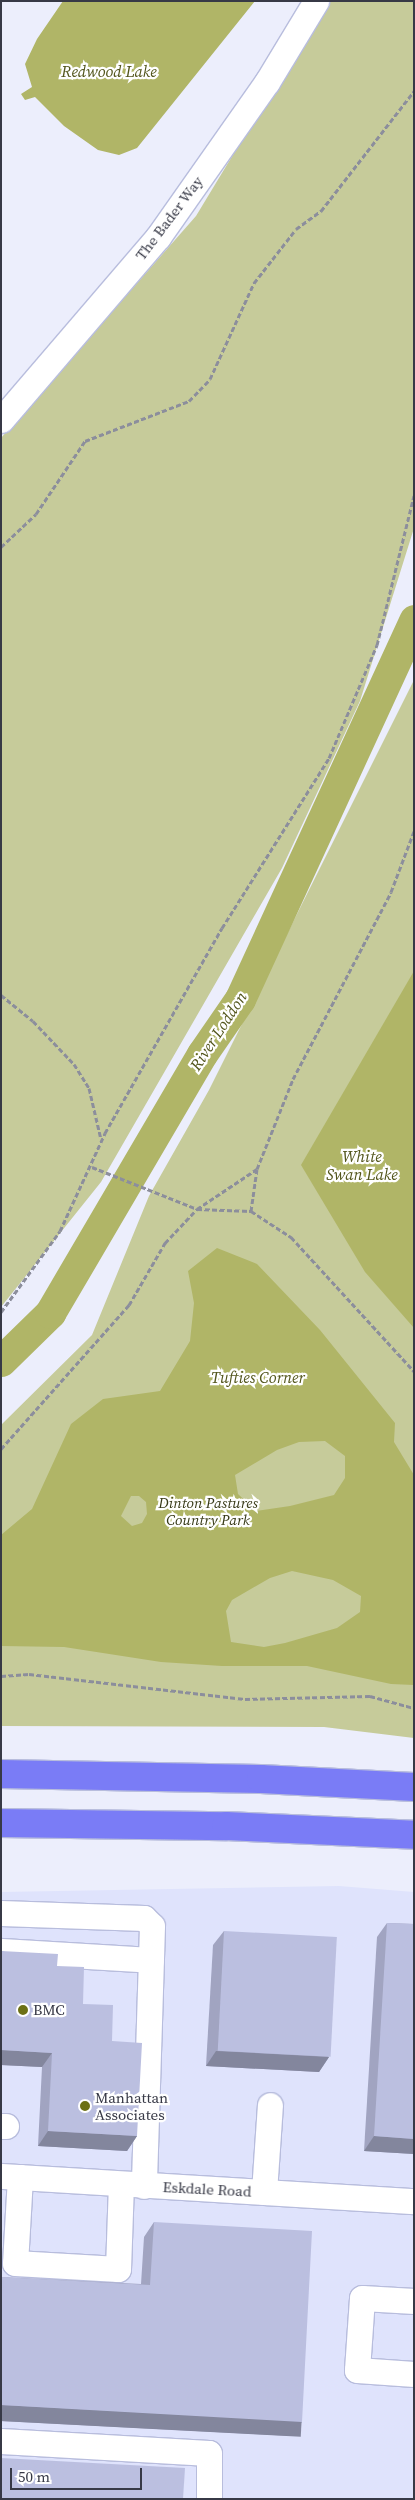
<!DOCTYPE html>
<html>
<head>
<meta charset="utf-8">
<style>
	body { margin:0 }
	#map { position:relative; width:415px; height:2500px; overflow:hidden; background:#eceefc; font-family:"Source Serif 4",serif }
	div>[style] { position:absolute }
	.built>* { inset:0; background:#dfe3fc }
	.green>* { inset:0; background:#c6cb9a }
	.water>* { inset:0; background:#b0b567 }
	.river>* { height:31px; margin:-15.5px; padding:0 15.5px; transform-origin:15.5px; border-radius:15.5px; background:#b0b567 }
	.path>* { height:3px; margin-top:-1.5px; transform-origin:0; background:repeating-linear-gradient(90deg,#8c8e9c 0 5px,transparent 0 7.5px) }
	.roads { filter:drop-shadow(1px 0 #b8bddd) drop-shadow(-1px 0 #b8bddd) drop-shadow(0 1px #b8bddd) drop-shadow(0 -1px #b8bddd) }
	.minor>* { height:25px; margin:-12.5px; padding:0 12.5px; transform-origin:12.5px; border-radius:12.5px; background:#fff }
	.highway>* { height:28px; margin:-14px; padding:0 14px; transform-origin:14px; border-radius:14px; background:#7a7cf6 }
	.wall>* { inset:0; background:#a1a4c1 }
	.shaded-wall>* { inset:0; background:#83869d; transform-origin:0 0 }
	.building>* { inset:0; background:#bbbfe0; transform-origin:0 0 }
	.dots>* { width:14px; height:14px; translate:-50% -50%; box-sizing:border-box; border:2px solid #fff; border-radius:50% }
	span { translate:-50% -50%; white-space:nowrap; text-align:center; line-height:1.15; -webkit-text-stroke:4.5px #fff; paint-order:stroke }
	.street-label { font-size:15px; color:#373946 }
	.park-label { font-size:15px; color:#373917; font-style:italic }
	.poi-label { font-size:15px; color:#373946 }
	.left { translate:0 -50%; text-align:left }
	.water-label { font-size:16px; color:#52551b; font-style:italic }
	.frame { position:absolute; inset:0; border:2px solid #373946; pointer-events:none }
	.scale { position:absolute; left:10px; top:2468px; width:132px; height:22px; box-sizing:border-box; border:2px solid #373946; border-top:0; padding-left:6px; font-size:15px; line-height:18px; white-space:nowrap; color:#373946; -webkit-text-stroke:4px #fff; paint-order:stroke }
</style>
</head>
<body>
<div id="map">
	<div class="built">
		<div style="clip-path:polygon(339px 1886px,414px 1892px,414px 2499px,1px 2499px,1px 1892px)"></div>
	</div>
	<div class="green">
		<div style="clip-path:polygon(326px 1px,414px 1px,414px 528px,360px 701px,282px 868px,101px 1182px,1px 1307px,1px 438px,196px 216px)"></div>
		<div style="clip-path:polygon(414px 680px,414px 1738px,324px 1727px,1px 1726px,1px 1425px,92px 1335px,149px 1196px,209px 1090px)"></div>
	</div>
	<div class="water">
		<div style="clip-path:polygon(63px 1px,255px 1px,137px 148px,119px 155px,98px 150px,64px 126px,35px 97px,25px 100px,21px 94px,32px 87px,25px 64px,37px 39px)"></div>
		<div style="clip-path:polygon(414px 971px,414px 1328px,365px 1272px,301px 1165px)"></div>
		<div style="clip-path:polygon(evenodd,217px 1248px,257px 1264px,320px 1330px,395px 1423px,394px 1442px,414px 1475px,414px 1685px,391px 1684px,307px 1666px,222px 1666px,161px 1662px,64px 1647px,1px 1646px,1px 1535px,32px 1509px,71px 1424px,103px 1399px,160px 1391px,190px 1341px,194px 1303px,188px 1271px,217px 1248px,325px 1441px,345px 1456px,345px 1478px,334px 1495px,290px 1506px,256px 1511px,238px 1494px,235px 1475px,277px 1450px,299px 1442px,325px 1441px,217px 1248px,131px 1496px,139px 1496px,146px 1502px,147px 1514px,142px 1523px,132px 1526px,121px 1516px,131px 1496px,217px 1248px,292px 1571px,333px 1580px,361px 1596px,360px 1612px,337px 1628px,285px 1643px,264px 1647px,231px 1642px,226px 1611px,232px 1600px,270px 1578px,292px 1571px)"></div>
	</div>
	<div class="river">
		<div style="left:1px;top:1361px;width:69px;rotate:-44.4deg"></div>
		<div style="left:50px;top:1313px;width:300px;rotate:-59.6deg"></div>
		<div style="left:202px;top:1054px;width:67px;rotate:-55.4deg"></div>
		<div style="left:240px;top:999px;width:417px;rotate:-65.3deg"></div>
	</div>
	<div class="path">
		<div style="left:1px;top:547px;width:48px;rotate:-43.3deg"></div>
		<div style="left:36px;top:514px;width:88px;rotate:-56.1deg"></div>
		<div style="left:85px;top:441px;width:111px;rotate:-21deg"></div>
		<div style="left:189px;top:401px;width:30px;rotate:-46deg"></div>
		<div style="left:210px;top:379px;width:106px;rotate:-65.4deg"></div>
		<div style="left:254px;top:283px;width:68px;rotate:-52.1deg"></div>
		<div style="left:296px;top:229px;width:31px;rotate:-36deg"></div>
		<div style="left:321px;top:211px;width:152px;rotate:-52.2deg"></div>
		<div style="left:1px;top:995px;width:41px;rotate:39.1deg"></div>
		<div style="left:33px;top:1021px;width:59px;rotate:46.4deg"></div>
		<div style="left:74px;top:1064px;width:28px;rotate:58deg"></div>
		<div style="left:89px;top:1088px;width:52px;rotate:76.8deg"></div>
		<div style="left:92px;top:1167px;width:113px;rotate:21.8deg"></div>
		<div style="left:197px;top:1209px;width:54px;rotate:2.1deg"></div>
		<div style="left:251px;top:1211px;width:48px;rotate:33deg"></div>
		<div style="left:291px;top:1237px;width:182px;rotate:47.5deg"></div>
		<div style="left:251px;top:1211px;width:42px;rotate:-81.9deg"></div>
		<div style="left:257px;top:1169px;width:97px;rotate:-68.2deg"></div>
		<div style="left:293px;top:1079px;width:211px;rotate:-62.3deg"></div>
		<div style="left:391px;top:892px;width:65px;rotate:-69.3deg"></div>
		<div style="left:1px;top:1312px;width:100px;rotate:-53.9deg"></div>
		<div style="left:60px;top:1231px;width:108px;rotate:-65.3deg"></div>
		<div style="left:105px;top:1133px;width:236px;rotate:-60.3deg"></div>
		<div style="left:222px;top:928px;width:201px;rotate:-57.8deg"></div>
		<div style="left:329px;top:758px;width:123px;rotate:-67deg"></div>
		<div style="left:377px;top:645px;width:154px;rotate:-76.1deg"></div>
		<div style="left:1px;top:1449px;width:193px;rotate:-48.4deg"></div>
		<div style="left:129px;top:1305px;width:72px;rotate:-59.9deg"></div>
		<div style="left:165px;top:1243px;width:47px;rotate:-46.7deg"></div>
		<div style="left:197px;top:1209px;width:72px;rotate:-33.7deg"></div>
		<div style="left:1px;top:1676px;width:28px;rotate:-4deg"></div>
		<div style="left:29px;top:1674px;width:217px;rotate:6.6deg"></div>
		<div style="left:245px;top:1699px;width:125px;rotate:-1.4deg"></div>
		<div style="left:370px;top:1696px;width:46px;rotate:15.3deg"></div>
	</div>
	<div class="roads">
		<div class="minor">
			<div style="left:1px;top:420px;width:241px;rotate:-49.4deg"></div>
			<div style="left:158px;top:237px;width:189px;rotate:-54.9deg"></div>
			<div style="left:267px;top:82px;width:95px;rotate:-58.8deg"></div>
			<div style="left:1px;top:1913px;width:143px;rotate:2deg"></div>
			<div style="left:144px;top:1918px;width:11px;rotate:45deg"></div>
			<div style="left:152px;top:1926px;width:260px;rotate:91.8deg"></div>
			<div style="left:1px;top:1951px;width:150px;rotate:3.4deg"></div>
			<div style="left:1px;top:2126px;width:5px"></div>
			<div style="left:1px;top:2176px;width:414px;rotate:3.5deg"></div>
			<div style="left:20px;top:2177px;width:86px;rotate:93.3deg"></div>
			<div style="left:15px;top:2263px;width:103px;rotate:3.3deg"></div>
			<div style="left:118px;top:2269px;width:85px;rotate:-88deg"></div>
			<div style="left:264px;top:2192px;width:87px;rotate:-86.1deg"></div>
			<div style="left:414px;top:2301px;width:52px;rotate:-176.7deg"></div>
			<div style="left:362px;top:2298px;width:72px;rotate:94deg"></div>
			<div style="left:357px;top:2370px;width:57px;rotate:4deg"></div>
			<div style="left:1px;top:2441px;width:208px;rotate:3.3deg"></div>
			<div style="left:209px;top:2453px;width:46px;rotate:90deg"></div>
		</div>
		<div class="highway">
			<div style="left:1px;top:1774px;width:260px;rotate:1.1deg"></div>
			<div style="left:261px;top:1779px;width:153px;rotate:3deg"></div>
			<div style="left:1px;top:1823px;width:225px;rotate:0.8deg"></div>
			<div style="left:226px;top:1826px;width:188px;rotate:2.7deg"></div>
		</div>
	</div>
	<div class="wall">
		<div style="clip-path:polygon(387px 1923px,414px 1924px,414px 2154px,364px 2151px,377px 1937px)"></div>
		<div style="clip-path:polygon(224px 1931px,329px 2057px,319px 2072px,206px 2066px,213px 1945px)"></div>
		<div style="clip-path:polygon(1px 1951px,57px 1966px,83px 2004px,112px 2041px,137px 2136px,127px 2151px,38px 2146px,42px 2067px,1px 2065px)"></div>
		<div style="clip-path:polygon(154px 2222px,302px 2422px,292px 2436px,1px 2421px,1px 2277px,141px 2284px,144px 2237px)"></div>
	</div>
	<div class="shaded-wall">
		<div style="clip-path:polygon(1px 2050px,52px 2053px,42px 2067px,1px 2065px)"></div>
		<div style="clip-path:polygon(216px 2051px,329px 2057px,319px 2072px,206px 2066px)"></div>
		<div style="clip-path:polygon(48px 2131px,137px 2136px,127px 2151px,38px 2146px)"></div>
		<div style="clip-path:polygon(374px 2136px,414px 2139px,414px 2154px,364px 2151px)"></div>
		<div style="left:1px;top:2405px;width:301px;height:16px;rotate:3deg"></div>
	</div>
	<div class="building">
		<div style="clip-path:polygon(387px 1923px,414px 1924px,414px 2139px,374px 2136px)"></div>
		<div style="left:224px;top:1931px;width:113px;height:120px;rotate:3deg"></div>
		<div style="clip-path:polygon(1px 1951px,58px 1954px,57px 1966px,84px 1967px,83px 2004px,113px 2005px,112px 2041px,142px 2043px,137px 2136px,48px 2131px,52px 2053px,1px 2050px)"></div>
		<div style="clip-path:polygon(154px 2222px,312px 2231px,302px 2422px,1px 2405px,1px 2277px,150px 2285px)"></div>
		<div style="clip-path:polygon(1px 2458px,185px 2468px,183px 2499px,1px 2499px)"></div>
	</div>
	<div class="dots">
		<div style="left:23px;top:2010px;background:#6c7014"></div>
		<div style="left:85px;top:2106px;background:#6c7014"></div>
	</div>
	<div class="street-label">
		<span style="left:169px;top:218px;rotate:-53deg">The Bader Way</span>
		<span style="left:207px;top:2189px;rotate:3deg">Eskdale Road</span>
	</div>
	<div class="park-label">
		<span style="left:208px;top:1511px">Dinton Pastures<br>Country Park</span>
	</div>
	<div class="poi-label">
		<span class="left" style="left:33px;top:2010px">BMC</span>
		<span class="left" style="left:95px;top:2106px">Manhattan<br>Associates</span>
	</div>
	<div class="water-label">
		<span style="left:109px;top:71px">Redwood Lake</span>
		<span style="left:218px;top:1031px;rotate:-57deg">River Loddon</span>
		<span style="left:362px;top:1165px">White<br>Swan Lake</span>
		<span style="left:258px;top:1377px">Tufties Corner</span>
	</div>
	<div class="frame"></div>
	<div class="scale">50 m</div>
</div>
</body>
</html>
